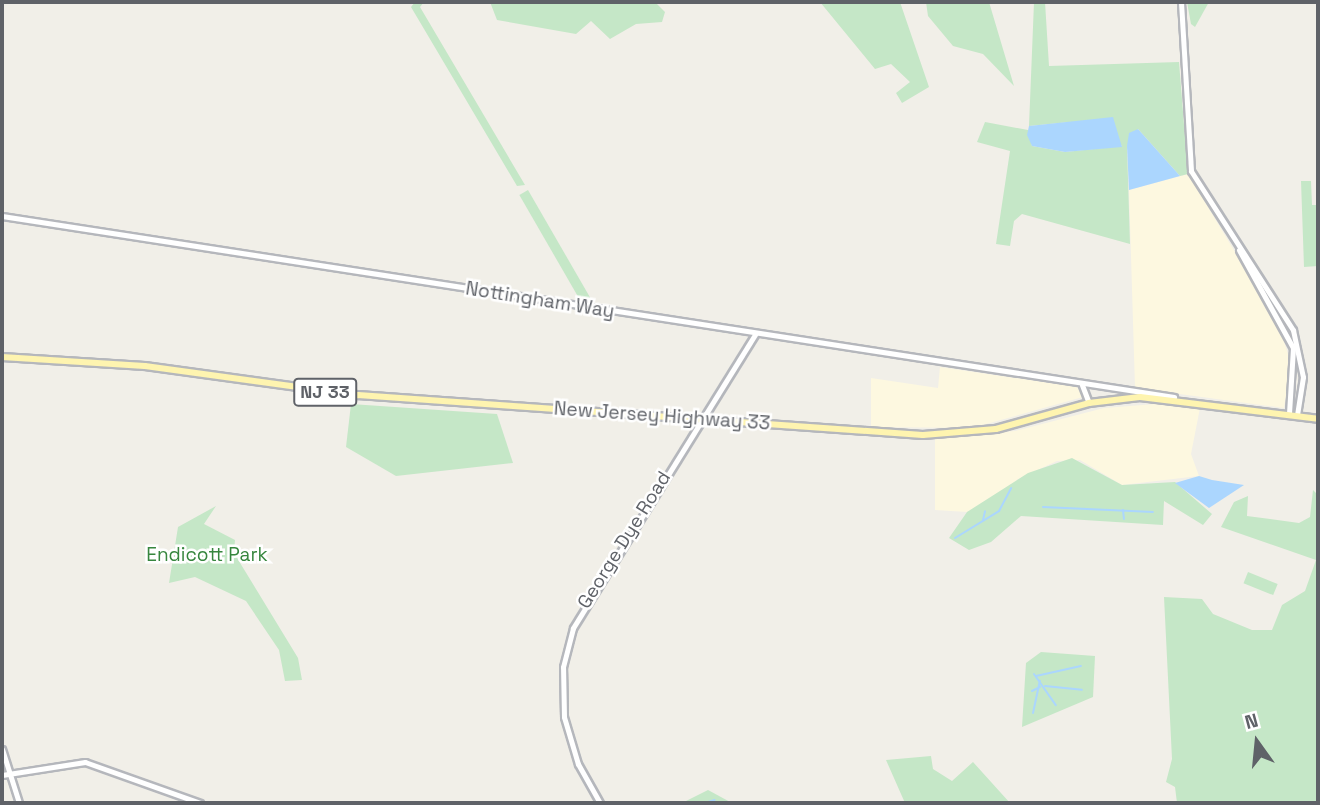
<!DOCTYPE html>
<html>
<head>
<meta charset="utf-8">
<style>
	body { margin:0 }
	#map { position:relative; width:1320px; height:805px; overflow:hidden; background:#f1efe8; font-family:"Space Grotesk",sans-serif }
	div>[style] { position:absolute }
	.commercial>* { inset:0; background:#fdf8e0 }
	.green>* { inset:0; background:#c5e7c7; transform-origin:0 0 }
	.water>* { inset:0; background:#abd6fe }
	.stream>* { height:2px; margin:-1px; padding:0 1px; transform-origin:1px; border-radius:1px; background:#abd6fe }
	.roads { filter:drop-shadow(2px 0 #b5b7bc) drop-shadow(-2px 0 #b5b7bc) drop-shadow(0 2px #b5b7bc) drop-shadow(0 -2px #b5b7bc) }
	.tertiary>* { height:5px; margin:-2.5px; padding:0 2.5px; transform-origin:2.5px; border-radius:2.5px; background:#fff }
	.primary>* { height:6px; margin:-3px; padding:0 3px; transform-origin:3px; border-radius:3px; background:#fef4b0 }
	span { translate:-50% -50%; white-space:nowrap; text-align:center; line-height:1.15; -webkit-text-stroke:5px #fff; paint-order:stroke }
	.shield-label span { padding:2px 5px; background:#fff; border:2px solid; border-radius:5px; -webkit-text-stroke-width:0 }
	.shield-label { font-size:18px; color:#5f6268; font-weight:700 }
	.street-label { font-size:19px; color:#5f6268 }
	.park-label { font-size:19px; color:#37863e }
	.frame { position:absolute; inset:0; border:4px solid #5f6268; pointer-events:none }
	.north { position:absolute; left:1222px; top:707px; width:70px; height:70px; -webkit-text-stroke:5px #fff; paint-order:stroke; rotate:345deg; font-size:19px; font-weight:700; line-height:28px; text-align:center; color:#5f6268 }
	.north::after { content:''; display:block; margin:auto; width:24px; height:32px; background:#5f6268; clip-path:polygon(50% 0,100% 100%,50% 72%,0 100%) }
</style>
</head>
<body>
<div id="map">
	<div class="commercial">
		<div style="clip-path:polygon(1188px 174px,1279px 325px,1291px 364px,1284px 408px,1135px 388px,1129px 190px)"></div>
		<div style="clip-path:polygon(940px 367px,1077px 387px,1083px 397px,972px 428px,871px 427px,871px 378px,938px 388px)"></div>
		<div style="clip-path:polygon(1168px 403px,1200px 408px,1191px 454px,1199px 476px,1122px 485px,1080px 460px,1057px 461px,1018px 479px,987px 504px,967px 512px,935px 510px,935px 438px,1015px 431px,1104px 408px)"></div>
	</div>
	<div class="green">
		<div style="clip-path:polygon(415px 2px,424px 2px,420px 7px,525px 185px,517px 186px,411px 7px)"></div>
		<div style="clip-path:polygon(490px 2px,655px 2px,665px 12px,662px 22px,636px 24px,610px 39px,591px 21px,576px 34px,497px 20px)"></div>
		<div style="clip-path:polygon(820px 2px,900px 2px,929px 87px,902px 103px,896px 93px,910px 82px,891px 64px,875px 69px)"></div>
		<div style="clip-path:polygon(926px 2px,989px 2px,1014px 86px,983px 54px,953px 46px,928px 16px)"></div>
		<div style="clip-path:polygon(1034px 2px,1045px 2px,1049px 66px,1179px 62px,1188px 174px,1180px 176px,1138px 129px,1127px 146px,1130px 244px,1022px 214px,1014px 221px,1010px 246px,996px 244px,1010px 151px,977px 142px,985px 122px,1028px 130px,1032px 146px,1065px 152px,1122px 146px,1070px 122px,1029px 126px)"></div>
		<div style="clip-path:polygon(1187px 2px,1209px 2px,1195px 27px,1191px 24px)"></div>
		<div style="clip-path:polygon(1301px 181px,1311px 181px,1312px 205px,1318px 205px,1318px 266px,1304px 267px)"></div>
		<div style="left:528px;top:190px;width:134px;height:10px;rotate:60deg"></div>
		<div style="clip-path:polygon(351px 404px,497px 414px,513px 463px,396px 476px,346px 447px)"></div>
		<div style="clip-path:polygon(1072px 458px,1122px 485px,1175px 482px,1212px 514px,1203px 525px,1164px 501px,1163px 525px,1021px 516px,991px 542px,969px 550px,949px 538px,967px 512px,1028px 473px)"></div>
		<div style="clip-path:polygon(1313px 490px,1318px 495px,1318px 803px,1177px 803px,1175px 787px,1166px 782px,1172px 759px,1164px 597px,1202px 599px,1213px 614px,1252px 630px,1272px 630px,1282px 605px,1305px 591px,1316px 560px,1221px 527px,1234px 502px,1248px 496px,1247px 516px,1299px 523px,1310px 517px)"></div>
		<div style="clip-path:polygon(216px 506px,204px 524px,235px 540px,234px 553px,298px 658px,302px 680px,285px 681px,279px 650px,246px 601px,195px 577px,169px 583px,178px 527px)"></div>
		<div style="left:1248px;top:572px;width:32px;height:12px;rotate:22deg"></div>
		<div style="clip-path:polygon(1041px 652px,1095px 656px,1093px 697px,1022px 727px,1026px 663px)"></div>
		<div style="clip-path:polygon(931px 756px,933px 769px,952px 781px,973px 762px,1010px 803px,905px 803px,886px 760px)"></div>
		<div style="clip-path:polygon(708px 790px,732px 803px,682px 803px)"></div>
	</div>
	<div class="water">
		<div style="clip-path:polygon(1113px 117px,1122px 147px,1065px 152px,1032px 146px,1027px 135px,1029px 126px)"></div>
		<div style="clip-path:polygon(1138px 129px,1180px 176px,1129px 190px,1127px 146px,1129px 133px)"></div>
		<div style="clip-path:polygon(1199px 476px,1212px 480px,1244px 485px,1209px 508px,1175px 483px)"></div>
	</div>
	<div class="stream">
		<div style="left:1317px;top:331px;width:74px;rotate:89.2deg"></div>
		<div style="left:1043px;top:507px;width:110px;rotate:2.6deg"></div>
		<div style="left:1123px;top:510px;width:9px;rotate:84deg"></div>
		<div style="left:983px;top:520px;width:9px;rotate:-77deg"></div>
		<div style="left:955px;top:538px;width:52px;rotate:-31.5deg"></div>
		<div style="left:999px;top:511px;width:26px;rotate:-62deg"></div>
		<div style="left:1034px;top:674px;width:38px;rotate:55deg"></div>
		<div style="left:1036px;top:676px;width:46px;rotate:-12.5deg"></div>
		<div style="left:1045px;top:686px;width:37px;rotate:6deg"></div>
		<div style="left:1032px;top:691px;width:9px;rotate:-27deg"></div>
		<div style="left:1033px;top:713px;width:33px;rotate:-78deg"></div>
		<div style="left:705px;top:803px;width:10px;rotate:-17deg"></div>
	</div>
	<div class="roads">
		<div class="tertiary">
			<div style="left:1181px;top:2px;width:169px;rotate:86.6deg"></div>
			<div style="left:1191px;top:171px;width:189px;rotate:57.3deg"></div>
			<div style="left:1293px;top:330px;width:48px;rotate:78deg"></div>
			<div style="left:1303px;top:377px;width:39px;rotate:99deg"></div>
			<div style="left:2px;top:216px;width:1186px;rotate:8.78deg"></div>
			<div style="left:1239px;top:250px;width:112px;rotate:61.1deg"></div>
			<div style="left:1293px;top:348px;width:66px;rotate:93.5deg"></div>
			<div style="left:1082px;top:385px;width:19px;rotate:69deg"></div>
			<div style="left:2px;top:749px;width:57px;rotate:72.5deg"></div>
			<div style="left:2px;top:775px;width:84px;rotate:-8.9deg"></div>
			<div style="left:85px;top:762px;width:122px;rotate:19.6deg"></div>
			<div style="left:600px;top:803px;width:45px;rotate:-119.4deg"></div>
			<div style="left:578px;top:764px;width:49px;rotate:-106.6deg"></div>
			<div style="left:564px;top:717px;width:50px;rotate:-91.1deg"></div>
			<div style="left:563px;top:667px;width:40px;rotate:-75.6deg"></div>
			<div style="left:573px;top:628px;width:346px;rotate:-58.2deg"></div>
		</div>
		<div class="primary">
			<div style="left:2px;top:357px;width:143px;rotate:3.6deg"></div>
			<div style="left:145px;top:366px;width:215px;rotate:7.8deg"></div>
			<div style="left:358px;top:395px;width:566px;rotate:4.05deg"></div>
			<div style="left:923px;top:435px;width:73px;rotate:-4.7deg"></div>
			<div style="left:996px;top:429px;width:97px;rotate:-15.6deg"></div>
			<div style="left:1089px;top:403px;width:51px;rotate:-6.7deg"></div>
			<div style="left:1140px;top:397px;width:179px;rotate:7deg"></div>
		</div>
	</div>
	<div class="shield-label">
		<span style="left:325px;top:392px">NJ 33</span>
	</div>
	<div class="street-label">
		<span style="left:540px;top:300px;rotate:9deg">Nottingham Way</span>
		<span style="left:662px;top:416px;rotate:4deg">New Jersey Highway 33</span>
		<span style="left:624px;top:540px;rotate:-58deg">George Dye Road</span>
	</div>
	<div class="park-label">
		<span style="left:207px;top:555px">Endicott Park</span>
	</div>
	<div class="frame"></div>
	<div class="north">N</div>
</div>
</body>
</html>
